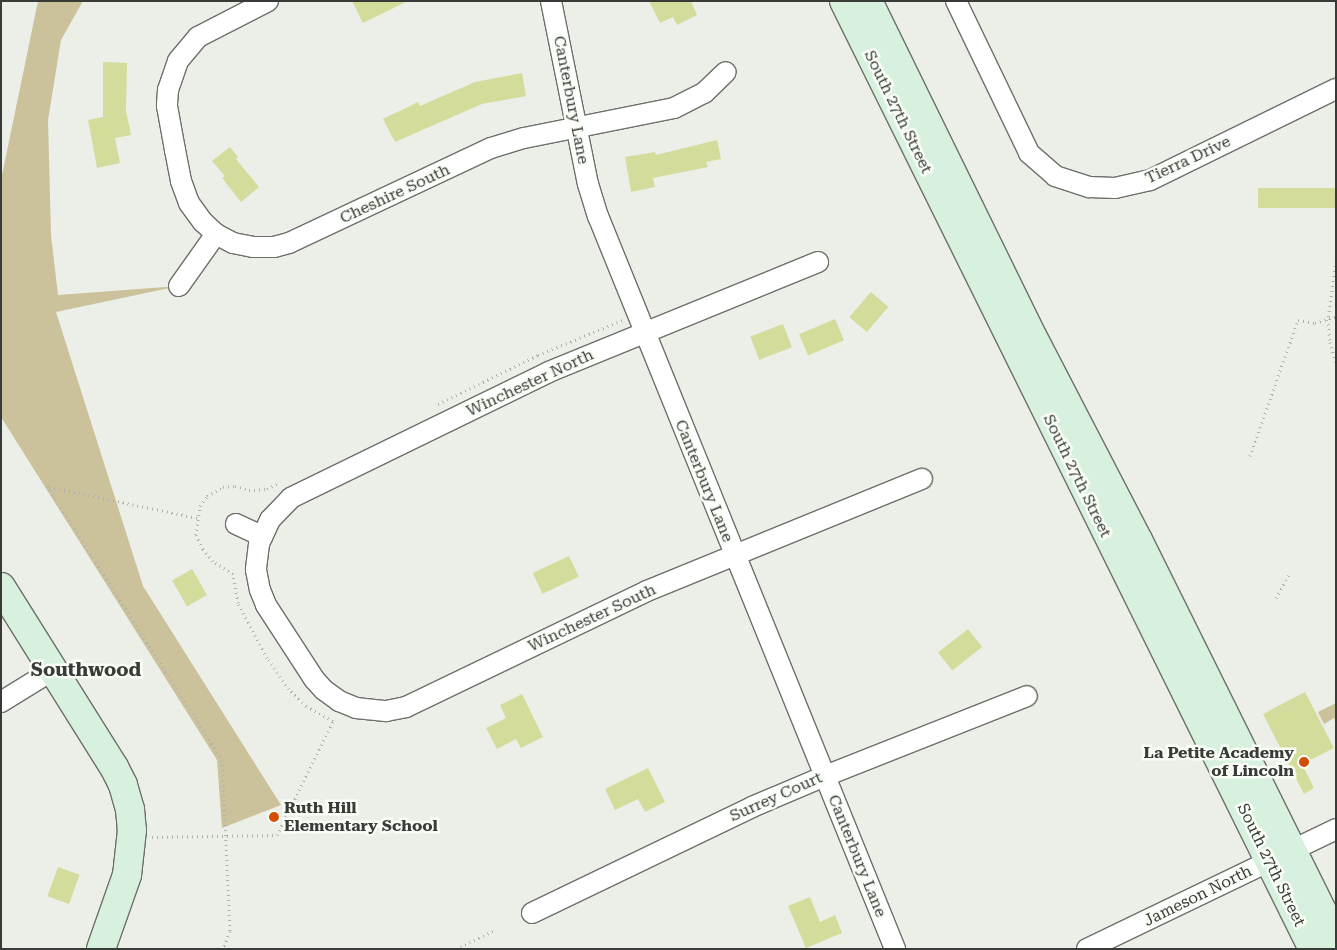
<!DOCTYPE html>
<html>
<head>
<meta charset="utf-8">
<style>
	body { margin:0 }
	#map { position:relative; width:1337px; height:950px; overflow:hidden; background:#ebefe8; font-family:"Roboto Serif",serif }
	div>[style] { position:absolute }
	.green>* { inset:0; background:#cbc29c }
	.building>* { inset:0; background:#d4dc9c; transform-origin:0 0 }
	.path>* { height:3px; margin-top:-1.5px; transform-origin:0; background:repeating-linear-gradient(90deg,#aeb1ac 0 1px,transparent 0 5px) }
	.roads { filter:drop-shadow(1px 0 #6d706a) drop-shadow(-1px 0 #6d706a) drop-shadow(0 1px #6d706a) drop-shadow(0 -1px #6d706a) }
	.street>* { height:20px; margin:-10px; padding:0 10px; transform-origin:10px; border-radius:10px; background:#fff }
	.secondary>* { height:28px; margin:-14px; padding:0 14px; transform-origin:14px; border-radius:14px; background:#d8f0de }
	.dots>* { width:14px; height:14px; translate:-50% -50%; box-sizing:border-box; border:2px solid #f8fdf6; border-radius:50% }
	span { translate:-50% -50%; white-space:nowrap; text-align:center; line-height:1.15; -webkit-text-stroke:5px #f8fdf6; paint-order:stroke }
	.street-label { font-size:16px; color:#393b38 }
	.poi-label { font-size:16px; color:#393b38; font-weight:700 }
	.right { translate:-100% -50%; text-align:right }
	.left { translate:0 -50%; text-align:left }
	.quarter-label { font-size:19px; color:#393b38; font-weight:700 }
	.frame { position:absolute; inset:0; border:2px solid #393b38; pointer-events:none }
</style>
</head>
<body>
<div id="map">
	<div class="green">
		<div style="clip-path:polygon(38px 1px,83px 1px,61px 40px,48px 120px,51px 235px,58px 295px,179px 286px,56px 312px,143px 586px,281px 805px,222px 828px,217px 760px,1px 417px,1px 180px)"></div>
		<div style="clip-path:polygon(1336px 703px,1336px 721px,1334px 718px,1324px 724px,1318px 712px)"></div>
	</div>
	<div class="building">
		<div style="clip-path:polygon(352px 1px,408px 1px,363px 23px)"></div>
		<div style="clip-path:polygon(649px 1px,691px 1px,697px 15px,677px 25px,673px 17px,660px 23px)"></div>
		<div style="clip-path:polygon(103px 62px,127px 63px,126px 111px,131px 135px,115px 138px,120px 163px,97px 168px,88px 120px,103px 117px)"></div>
		<div style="clip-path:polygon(522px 73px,526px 96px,482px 104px,395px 142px,383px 119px,418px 102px,420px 106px,475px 82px)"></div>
		<div style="clip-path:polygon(717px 140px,721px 159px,706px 162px,708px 167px,653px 178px,655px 187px,631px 192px,625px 157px,655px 152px,656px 155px)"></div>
		<div style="clip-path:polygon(230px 147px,238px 157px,236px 159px,259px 187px,241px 202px,222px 178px,225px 176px,212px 161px)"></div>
		<div style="left:1336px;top:188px;width:20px;height:78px;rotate:90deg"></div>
		<div style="left:871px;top:292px;width:23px;height:33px;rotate:41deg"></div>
		<div style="left:835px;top:319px;width:23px;height:39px;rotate:67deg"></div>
		<div style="left:783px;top:324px;width:25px;height:35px;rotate:69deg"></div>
		<div style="left:569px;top:556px;width:23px;height:40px;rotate:65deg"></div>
		<div style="left:192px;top:569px;width:30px;height:23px;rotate:60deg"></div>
		<div style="left:968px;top:629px;width:23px;height:38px;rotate:52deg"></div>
		<div style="clip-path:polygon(1305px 692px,1334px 748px,1302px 764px,1314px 788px,1304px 794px,1263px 714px)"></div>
		<div style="clip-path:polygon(522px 694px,543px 737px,521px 748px,516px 739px,497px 749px,486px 728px,506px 718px,500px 705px)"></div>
		<div style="clip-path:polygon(648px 768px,665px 802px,645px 812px,638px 799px,615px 810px,605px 789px)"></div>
		<div style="left:58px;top:867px;width:23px;height:31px;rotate:20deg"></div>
		<div style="clip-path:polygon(810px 897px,820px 922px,835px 915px,842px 933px,806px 948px,788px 906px)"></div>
	</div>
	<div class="path">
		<div style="left:1336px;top:261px;width:59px;rotate:97.9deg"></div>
		<div style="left:1328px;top:319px;width:23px;rotate:85deg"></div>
		<div style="left:1330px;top:342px;width:22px;rotate:74deg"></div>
		<div style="left:438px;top:404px;width:111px;rotate:-26.1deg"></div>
		<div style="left:538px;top:355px;width:92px;rotate:-22.4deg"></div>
		<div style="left:1250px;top:456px;width:144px;rotate:-70.6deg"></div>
		<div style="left:1298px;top:320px;width:17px;rotate:10deg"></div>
		<div style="left:1315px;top:323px;width:22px;rotate:-18deg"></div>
		<div style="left:197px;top:518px;width:153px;rotate:-168deg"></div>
		<div style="left:47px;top:486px;width:325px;rotate:57.4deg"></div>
		<div style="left:222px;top:760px;width:171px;rotate:87.3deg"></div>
		<div style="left:230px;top:931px;width:19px;rotate:111deg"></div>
		<div style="left:1276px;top:598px;width:26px;rotate:-61deg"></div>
		<div style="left:152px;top:837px;width:125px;rotate:-0.9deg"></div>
		<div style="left:277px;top:835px;width:127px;rotate:-63.8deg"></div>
		<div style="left:333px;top:721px;width:31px;rotate:-151deg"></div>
		<div style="left:306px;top:706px;width:24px;rotate:-135deg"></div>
		<div style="left:289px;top:689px;width:38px;rotate:-125deg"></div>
		<div style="left:267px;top:658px;width:62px;rotate:-117.8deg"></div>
		<div style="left:238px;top:603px;width:29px;rotate:-100deg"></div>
		<div style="left:233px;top:574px;width:24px;rotate:-147deg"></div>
		<div style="left:213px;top:561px;width:16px;rotate:-130deg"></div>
		<div style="left:203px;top:549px;width:16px;rotate:-117deg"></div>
		<div style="left:196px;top:535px;width:29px;rotate:-82deg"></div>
		<div style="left:200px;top:506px;width:12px;rotate:-55deg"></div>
		<div style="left:207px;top:496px;width:18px;rotate:-29deg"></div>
		<div style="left:223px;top:487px;width:12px;rotate:-5deg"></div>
		<div style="left:235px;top:486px;width:15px;rotate:16deg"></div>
		<div style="left:249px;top:490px;width:18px;rotate:-3deg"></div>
		<div style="left:267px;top:489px;width:15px;rotate:-28deg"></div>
		<div style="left:456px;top:949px;width:43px;rotate:-26deg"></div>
	</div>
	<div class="roads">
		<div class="street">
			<div style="left:268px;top:1px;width:79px;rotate:152.8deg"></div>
			<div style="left:198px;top:37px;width:31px;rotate:130deg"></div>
			<div style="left:178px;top:61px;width:31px;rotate:109deg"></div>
			<div style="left:168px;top:90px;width:16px;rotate:94deg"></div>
			<div style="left:167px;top:106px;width:45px;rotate:79.7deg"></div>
			<div style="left:175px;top:150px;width:32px;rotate:79deg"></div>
			<div style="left:181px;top:181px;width:23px;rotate:70deg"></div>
			<div style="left:189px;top:203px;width:24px;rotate:54deg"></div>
			<div style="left:203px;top:222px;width:18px;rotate:43deg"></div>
			<div style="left:216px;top:234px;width:19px;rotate:28deg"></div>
			<div style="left:233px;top:243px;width:20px;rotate:11deg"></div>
			<div style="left:253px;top:247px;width:21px"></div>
			<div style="left:274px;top:247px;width:16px;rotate:-15deg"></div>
			<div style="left:289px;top:243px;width:223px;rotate:-25.2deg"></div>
			<div style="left:491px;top:148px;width:34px;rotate:-17deg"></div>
			<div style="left:524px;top:138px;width:153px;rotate:-11.3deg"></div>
			<div style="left:674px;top:108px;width:34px;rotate:-27deg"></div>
			<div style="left:704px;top:93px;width:30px;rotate:-44deg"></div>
			<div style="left:551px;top:1px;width:187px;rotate:78.6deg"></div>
			<div style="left:588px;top:184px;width:34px;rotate:73deg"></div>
			<div style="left:598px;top:216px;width:791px;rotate:67.94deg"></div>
			<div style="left:956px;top:1px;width:169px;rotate:64.3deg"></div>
			<div style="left:1029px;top:153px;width:35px;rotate:41deg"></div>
			<div style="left:1055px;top:176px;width:36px;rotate:18deg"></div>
			<div style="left:1089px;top:187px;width:26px;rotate:2deg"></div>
			<div style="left:1115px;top:188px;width:36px;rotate:-13deg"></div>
			<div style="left:1150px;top:180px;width:207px;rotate:-26.1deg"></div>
			<div style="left:818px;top:262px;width:291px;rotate:157.8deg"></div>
			<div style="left:549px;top:372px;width:287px;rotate:154deg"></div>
			<div style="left:291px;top:498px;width:30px;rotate:134deg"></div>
			<div style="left:270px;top:520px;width:26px;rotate:115deg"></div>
			<div style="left:259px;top:544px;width:26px;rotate:97deg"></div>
			<div style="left:256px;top:570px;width:20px;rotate:79deg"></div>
			<div style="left:260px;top:590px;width:16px;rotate:68deg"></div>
			<div style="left:266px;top:605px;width:88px;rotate:57deg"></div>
			<div style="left:314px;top:679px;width:15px;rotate:48deg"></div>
			<div style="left:324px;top:690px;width:19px;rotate:36deg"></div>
			<div style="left:339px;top:701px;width:18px;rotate:22deg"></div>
			<div style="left:356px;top:708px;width:30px;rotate:6deg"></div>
			<div style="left:386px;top:711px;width:20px;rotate:-11deg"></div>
			<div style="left:406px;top:707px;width:267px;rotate:-25.7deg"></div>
			<div style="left:647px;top:591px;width:297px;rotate:-22.2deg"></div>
			<div style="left:179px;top:286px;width:64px;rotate:-54.6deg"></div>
			<div style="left:236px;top:524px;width:29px;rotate:25deg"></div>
			<div style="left:1px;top:702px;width:61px;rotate:-31.6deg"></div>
			<div style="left:532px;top:913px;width:244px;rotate:-25.7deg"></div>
			<div style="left:752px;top:807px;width:79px;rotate:-23deg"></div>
			<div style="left:825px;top:776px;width:217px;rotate:-21.6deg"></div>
			<div style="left:1087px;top:949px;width:276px;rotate:-25.7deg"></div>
		</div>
		<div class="secondary">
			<div style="left:844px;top:1px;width:1058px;rotate:63.68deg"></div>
			<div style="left:868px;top:1px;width:362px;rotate:63.9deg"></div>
			<div style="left:1027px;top:326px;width:241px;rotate:62.6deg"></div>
			<div style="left:1138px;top:540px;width:445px;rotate:63.6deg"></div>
			<div style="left:1px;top:587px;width:213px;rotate:57.9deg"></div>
			<div style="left:114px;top:767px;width:20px;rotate:63deg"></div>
			<div style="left:123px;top:785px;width:25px;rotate:74deg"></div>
			<div style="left:130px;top:809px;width:21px;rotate:85deg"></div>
			<div style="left:132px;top:830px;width:45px;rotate:96.3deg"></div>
			<div style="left:127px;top:875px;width:78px;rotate:109.4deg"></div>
		</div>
	</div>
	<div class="dots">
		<div style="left:1304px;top:762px;background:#d24e04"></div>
		<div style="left:274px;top:817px;background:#d24e04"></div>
	</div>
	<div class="street-label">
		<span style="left:571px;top:100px;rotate:79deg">Canterbury Lane</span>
		<span style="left:898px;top:112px;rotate:64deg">South 27th Street</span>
		<span style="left:1188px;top:160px;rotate:-25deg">Tierra Drive</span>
		<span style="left:395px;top:194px;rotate:-25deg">Cheshire South</span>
		<span style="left:530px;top:383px;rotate:-25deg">Winchester North</span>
		<span style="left:1077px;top:476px;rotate:64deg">South 27th Street</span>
		<span style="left:704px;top:481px;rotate:68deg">Canterbury Lane</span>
		<span style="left:592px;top:618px;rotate:-25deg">Winchester South</span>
		<span style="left:776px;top:797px;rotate:-24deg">Surrey Court</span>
		<span style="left:857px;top:856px;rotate:68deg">Canterbury Lane</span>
		<span style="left:1271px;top:865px;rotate:64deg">South 27th Street</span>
		<span style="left:1198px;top:896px;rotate:-26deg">Jameson North</span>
	</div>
	<div class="poi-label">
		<span class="right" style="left:1294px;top:762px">La Petite Academy<br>of Lincoln</span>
		<span class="left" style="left:284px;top:817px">Ruth Hill<br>Elementary School</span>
	</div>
	<div class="quarter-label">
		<span style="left:86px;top:670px">Southwood</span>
	</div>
	<div class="frame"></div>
</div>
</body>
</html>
